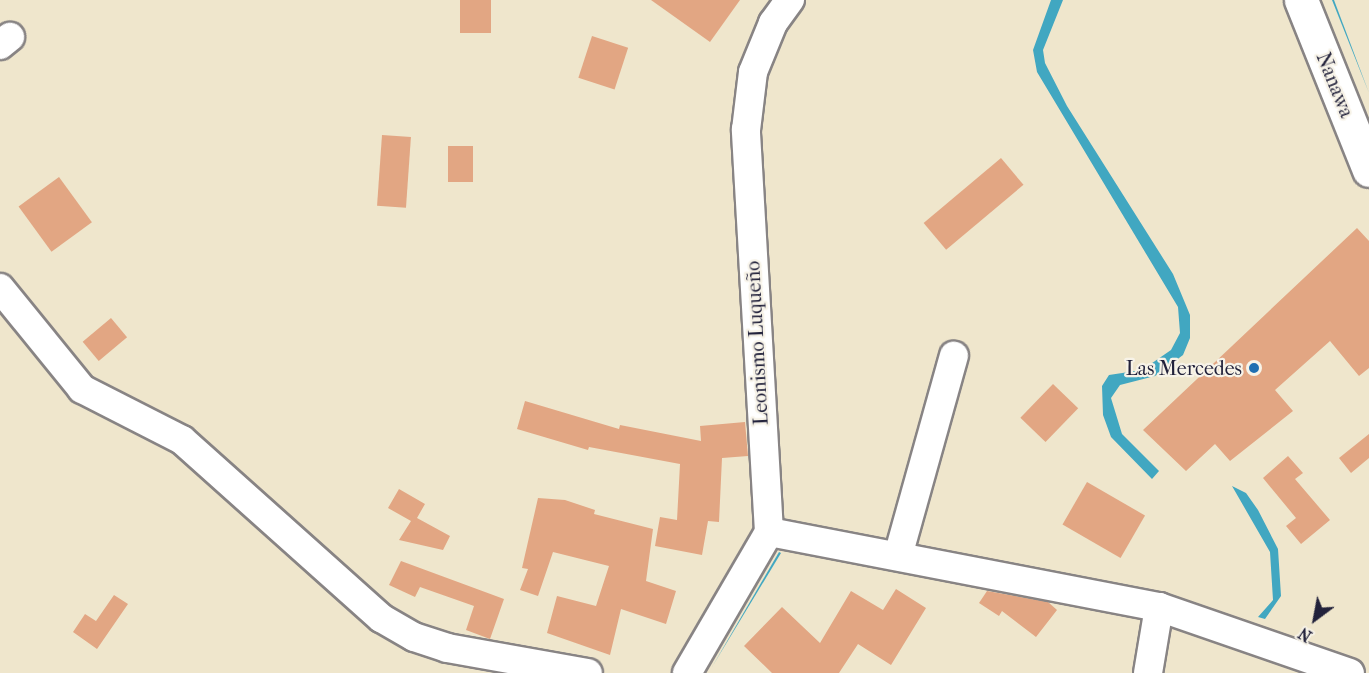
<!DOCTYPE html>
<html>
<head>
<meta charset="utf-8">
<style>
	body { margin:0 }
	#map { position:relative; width:1369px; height:673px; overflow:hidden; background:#efe6cc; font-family:"IM FELL French Canon",serif }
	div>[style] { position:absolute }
	.water>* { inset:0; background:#41a7c1 }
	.building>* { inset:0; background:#e2a683; transform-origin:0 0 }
	.roads { filter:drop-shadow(2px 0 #888484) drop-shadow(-2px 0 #888484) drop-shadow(0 2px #888484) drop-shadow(0 -2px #888484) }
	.minor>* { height:28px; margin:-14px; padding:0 14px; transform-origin:14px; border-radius:14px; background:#fff }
	.major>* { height:33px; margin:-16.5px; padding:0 16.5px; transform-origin:16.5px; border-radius:16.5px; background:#fff }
	.dots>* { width:16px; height:16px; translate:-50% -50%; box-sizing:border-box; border:3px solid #f7f3e8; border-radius:50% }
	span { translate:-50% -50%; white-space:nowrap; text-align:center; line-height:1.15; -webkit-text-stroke:4.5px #f7f3e8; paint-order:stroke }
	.street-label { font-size:20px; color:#22223b }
	.poi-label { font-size:20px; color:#22223b }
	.right { translate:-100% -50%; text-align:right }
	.north { position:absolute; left:1285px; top:589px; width:60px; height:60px; -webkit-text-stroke:4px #f7f3e8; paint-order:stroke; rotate:212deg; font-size:16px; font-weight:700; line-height:24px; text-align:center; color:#22223b }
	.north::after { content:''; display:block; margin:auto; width:21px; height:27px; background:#22223b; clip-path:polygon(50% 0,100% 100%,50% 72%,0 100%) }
</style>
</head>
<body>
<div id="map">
	<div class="water">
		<div style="clip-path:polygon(1051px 0,1063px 0,1043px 50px,1045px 63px,1067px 106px,1173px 274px,1190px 315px,1190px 338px,1183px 355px,1155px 376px,1120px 385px,1111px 398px,1122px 434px,1159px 471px,1152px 479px,1111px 437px,1103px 415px,1102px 386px,1109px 375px,1142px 370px,1171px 350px,1180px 333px,1178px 307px,1037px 72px,1033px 50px)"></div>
		<div style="clip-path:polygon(1332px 0,1334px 0,1369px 93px)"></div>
		<div style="clip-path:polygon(1232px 486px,1246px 493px,1258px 510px,1278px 549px,1281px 596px,1265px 619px,1258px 617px,1273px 600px,1270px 552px)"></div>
		<div style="clip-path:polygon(779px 552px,781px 553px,712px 667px)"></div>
	</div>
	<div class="building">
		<div style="left:460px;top:0;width:31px;height:33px"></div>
		<div style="clip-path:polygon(651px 0,740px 0,710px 42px)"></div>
		<div style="left:592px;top:36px;width:38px;height:44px;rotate:18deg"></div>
		<div style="left:382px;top:135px;width:29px;height:71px;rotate:4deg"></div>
		<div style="left:448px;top:146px;width:25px;height:36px"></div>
		<div style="left:1001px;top:158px;width:35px;height:101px;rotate:50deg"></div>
		<div style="left:59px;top:177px;width:56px;height:50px;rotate:54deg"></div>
		<div style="clip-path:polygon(1357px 228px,1369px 241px,1369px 368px,1359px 376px,1330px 341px,1275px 390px,1293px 411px,1230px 461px,1215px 444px,1186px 471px,1143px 430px)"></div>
		<div style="left:111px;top:318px;width:25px;height:37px;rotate:50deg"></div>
		<div style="left:1053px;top:384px;width:35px;height:47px;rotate:44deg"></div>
		<div style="clip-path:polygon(525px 401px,619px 429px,620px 425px,701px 441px,700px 426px,745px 422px,748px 456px,722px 458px,719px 522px,708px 521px,702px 555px,655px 546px,660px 517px,677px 520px,680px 464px,589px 447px,588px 450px,517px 429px)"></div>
		<div style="clip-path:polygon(1369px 434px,1369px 458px,1351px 473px,1339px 458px)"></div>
		<div style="clip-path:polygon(1288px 456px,1303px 473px,1295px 479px,1330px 520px,1301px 544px,1286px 526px,1296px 518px,1263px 478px)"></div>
		<div style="left:1087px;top:482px;width:67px;height:49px;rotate:30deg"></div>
		<div style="clip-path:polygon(399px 489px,425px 504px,417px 518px,450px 536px,443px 550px,399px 540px,411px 521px,388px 508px)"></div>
		<div style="clip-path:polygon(538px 498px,565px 500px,595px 510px,594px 514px,653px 529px,646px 581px,676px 591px,666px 624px,621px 609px,610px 655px,547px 633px,557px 596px,596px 606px,609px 566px,553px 552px,538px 596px,520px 590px,528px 569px,522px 568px)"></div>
		<div style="clip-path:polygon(401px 561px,504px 599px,490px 639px,466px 630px,474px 606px,420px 587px,415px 597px,389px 585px)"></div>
		<div style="clip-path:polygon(896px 589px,926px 608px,891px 665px,858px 644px,839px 673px,772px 673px,744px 646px,782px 607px,820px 643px,851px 591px,883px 610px)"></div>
		<div style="clip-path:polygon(987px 591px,1048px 602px,1057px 610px,1036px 637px,1002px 611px,999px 616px,979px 603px)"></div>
		<div style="clip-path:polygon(114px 595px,128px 604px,97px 649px,73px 632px,85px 614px,96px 621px)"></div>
	</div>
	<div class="roads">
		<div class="minor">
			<div style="left:0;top:45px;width:13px;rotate:-39deg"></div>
			<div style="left:0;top:288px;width:130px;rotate:50.9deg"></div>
			<div style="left:82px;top:389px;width:112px;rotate:27deg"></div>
			<div style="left:182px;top:440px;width:267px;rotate:41.8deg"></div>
			<div style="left:381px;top:618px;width:38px;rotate:30deg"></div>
			<div style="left:414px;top:637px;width:35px;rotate:18deg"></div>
			<div style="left:447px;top:648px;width:143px;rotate:10.1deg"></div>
			<div style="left:769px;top:532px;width:397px;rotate:10.9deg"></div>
			<div style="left:1159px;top:607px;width:202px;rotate:19.1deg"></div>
			<div style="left:898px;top:556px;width:208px;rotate:-74.4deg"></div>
			<div style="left:687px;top:673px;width:163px;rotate:-59.8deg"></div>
			<div style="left:769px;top:532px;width:403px;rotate:-93.3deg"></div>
			<div style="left:746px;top:130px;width:58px;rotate:-83.1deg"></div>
			<div style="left:753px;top:72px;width:53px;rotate:-67.8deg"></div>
			<div style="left:773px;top:23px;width:29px;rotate:-54deg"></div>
			<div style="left:1148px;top:673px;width:67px;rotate:-80.5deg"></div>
		</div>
		<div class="major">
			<div style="left:1301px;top:0;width:183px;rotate:68.2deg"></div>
		</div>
	</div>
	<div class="dots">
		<div style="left:1254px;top:368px;background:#1f6fb2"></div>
	</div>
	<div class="street-label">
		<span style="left:1335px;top:85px;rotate:68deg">Nanawa</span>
		<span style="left:757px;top:343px;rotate:-93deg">Leonismo Luqueño</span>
	</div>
	<div class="poi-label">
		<span class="right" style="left:1242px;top:368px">Las Mercedes</span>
	</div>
	<div class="north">N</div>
</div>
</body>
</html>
